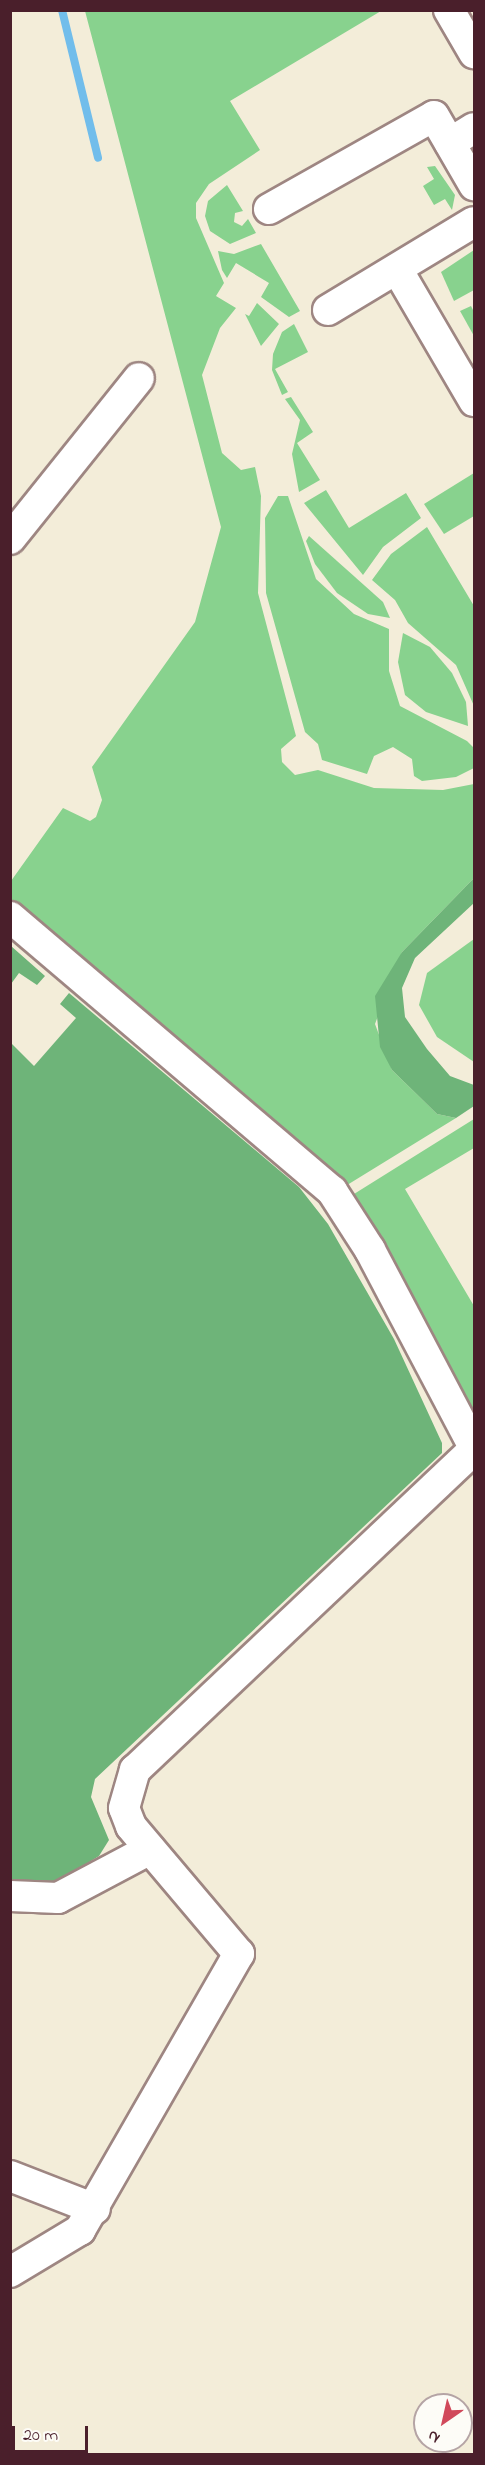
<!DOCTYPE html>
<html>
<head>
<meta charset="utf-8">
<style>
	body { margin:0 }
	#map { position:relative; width:485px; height:2465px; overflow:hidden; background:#f3edd9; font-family:"Indie Flower",sans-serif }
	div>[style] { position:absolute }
	.green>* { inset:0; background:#88d28e }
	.forest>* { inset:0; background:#6eb479 }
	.stream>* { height:8px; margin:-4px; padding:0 4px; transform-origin:4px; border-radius:4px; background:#71bdeb }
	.roads { filter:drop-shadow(2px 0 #9e8682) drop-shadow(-2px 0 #9e8682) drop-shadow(0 2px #9e8682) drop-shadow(0 -2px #9e8682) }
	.minor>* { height:30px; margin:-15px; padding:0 15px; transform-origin:15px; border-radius:15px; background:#fff }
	span { translate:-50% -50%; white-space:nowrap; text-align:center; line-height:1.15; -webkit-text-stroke:6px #fdfcf7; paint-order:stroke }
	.frame { position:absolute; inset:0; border:12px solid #4a1f2b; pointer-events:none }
	.north { position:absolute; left:413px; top:2393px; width:60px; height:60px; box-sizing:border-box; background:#fdfcf7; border:2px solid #b5a4a5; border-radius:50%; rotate:214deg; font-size:16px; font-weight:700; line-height:24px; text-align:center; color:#4a1f2b }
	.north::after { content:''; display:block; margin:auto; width:21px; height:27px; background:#d1495b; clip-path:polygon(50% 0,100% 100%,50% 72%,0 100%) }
	.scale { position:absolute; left:12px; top:2426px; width:76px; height:27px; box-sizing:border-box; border:3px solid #4a1f2b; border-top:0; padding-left:8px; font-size:18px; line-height:21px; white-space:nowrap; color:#4a1f2b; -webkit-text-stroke:4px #fdfcf7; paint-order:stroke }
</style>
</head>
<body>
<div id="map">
	<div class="green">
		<div style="clip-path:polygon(85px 11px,381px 11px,230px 101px,260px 150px,209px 184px,196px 203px,196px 218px,224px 283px,216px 296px,236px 308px,220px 328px,202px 375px,222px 453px,241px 470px,255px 467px,261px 496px,258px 593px,296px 736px,281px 749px,282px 762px,295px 775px,318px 770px,374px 788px,443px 790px,474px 784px,474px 878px,402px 952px,375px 1024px,392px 1070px,437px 1114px,456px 1118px,339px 1190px,11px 903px,11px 881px,63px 808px,90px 821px,96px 817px,102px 800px,92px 767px,195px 622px,221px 527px)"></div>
		<div style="clip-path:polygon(435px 166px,455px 195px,452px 210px,445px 199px,434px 205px,423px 186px,434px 179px,427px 167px)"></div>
		<div style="clip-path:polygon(227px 185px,243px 211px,235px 213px,234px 222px,242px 226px,248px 219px,256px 233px,230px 244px,210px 231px,205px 216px,208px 201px)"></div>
		<div style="clip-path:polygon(261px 244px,300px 311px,289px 317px,261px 297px,269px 283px,236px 263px,227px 278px,222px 270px,218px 251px,234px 254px)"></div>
		<div style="clip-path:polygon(474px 250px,474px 290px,454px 301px,441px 272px)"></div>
		<div style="clip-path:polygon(257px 303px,279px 324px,261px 346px,245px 314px,249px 316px)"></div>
		<div style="clip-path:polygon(471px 306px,474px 312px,474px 336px,460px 311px)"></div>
		<div style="clip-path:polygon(294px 324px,308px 352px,275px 369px,288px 392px,282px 395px,272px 370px,273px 354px,282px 332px)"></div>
		<div style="clip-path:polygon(291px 397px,313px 432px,297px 443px,320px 480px,299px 492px,292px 454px,300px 420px,285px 399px)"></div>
		<div style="clip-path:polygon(474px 473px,474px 516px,444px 534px,424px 504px)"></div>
		<div style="clip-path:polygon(326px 490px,349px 528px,406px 493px,421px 518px,383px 547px,363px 575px,304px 503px)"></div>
		<div style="clip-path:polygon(278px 496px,288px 496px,316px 579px,354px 614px,389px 629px,389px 671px,400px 706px,467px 741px,474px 748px,474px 768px,456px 777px,422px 781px,414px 776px,412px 759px,393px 747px,374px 756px,367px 774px,322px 760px,318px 744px,305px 732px,266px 593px,265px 518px)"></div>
		<div style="clip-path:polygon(427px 527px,474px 606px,474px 706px,456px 665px,408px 623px,395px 600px,372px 580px,391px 554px)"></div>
		<div style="clip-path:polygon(309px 536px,383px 602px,390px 618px,368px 614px,337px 593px,315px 564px,306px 541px)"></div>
		<div style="clip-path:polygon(403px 633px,430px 647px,452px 673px,466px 702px,468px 726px,426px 712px,405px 695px,398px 662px)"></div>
		<div style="clip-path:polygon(474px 939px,474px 1062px,437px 1037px,419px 1005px,427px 973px)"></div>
		<div style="clip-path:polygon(474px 1119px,474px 1148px,405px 1189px,474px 1306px,474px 1433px,346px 1199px)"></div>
	</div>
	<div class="forest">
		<div style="clip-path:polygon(474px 878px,474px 903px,415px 958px,402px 988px,405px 1017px,427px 1049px,450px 1076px,474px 1085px,474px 1106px,456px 1118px,437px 1114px,392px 1070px,380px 1047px,375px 996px,402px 952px)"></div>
		<div style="clip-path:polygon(11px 946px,45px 976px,37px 985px,19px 973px,11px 984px)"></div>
		<div style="clip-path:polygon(69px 993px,299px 1187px,328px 1224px,394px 1339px,442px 1443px,442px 1453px,95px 1779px,91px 1797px,109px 1840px,99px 1856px,52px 1885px,10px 1887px,10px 1042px,34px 1066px,76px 1018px,60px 1004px)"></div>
	</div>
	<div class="stream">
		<div style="left:62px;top:10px;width:152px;rotate:76.3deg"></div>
	</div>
	<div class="roads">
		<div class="minor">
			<div style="left:449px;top:10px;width:50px;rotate:59.8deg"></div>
			<div style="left:450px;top:143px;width:28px;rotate:-32deg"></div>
			<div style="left:269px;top:209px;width:189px;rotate:-29.4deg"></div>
			<div style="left:434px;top:116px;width:80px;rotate:59.9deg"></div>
			<div style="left:397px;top:269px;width:153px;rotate:59.7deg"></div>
			<div style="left:328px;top:310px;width:170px;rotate:-31.1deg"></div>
			<div style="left:10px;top:539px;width:206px;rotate:-51.3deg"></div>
			<div style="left:10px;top:917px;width:423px;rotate:40.4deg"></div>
			<div style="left:332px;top:1191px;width:70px;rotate:57.2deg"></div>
			<div style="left:370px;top:1250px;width:223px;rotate:62.2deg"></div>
			<div style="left:10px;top:1896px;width:48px;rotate:2.4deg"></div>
			<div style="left:58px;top:1898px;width:104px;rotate:-28deg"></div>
			<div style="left:10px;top:2176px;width:91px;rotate:21.2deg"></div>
			<div style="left:10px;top:2272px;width:82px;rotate:-31deg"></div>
			<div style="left:80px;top:2230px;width:319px;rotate:-60.1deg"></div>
			<div style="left:239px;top:1954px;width:167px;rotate:-130.2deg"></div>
			<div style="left:131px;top:1826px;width:19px;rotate:-111deg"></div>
			<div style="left:124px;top:1808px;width:40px;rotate:-74deg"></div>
			<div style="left:135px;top:1770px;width:467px;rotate:-43.4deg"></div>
		</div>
	</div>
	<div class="frame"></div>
	<div class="north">N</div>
	<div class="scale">20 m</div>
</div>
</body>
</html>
